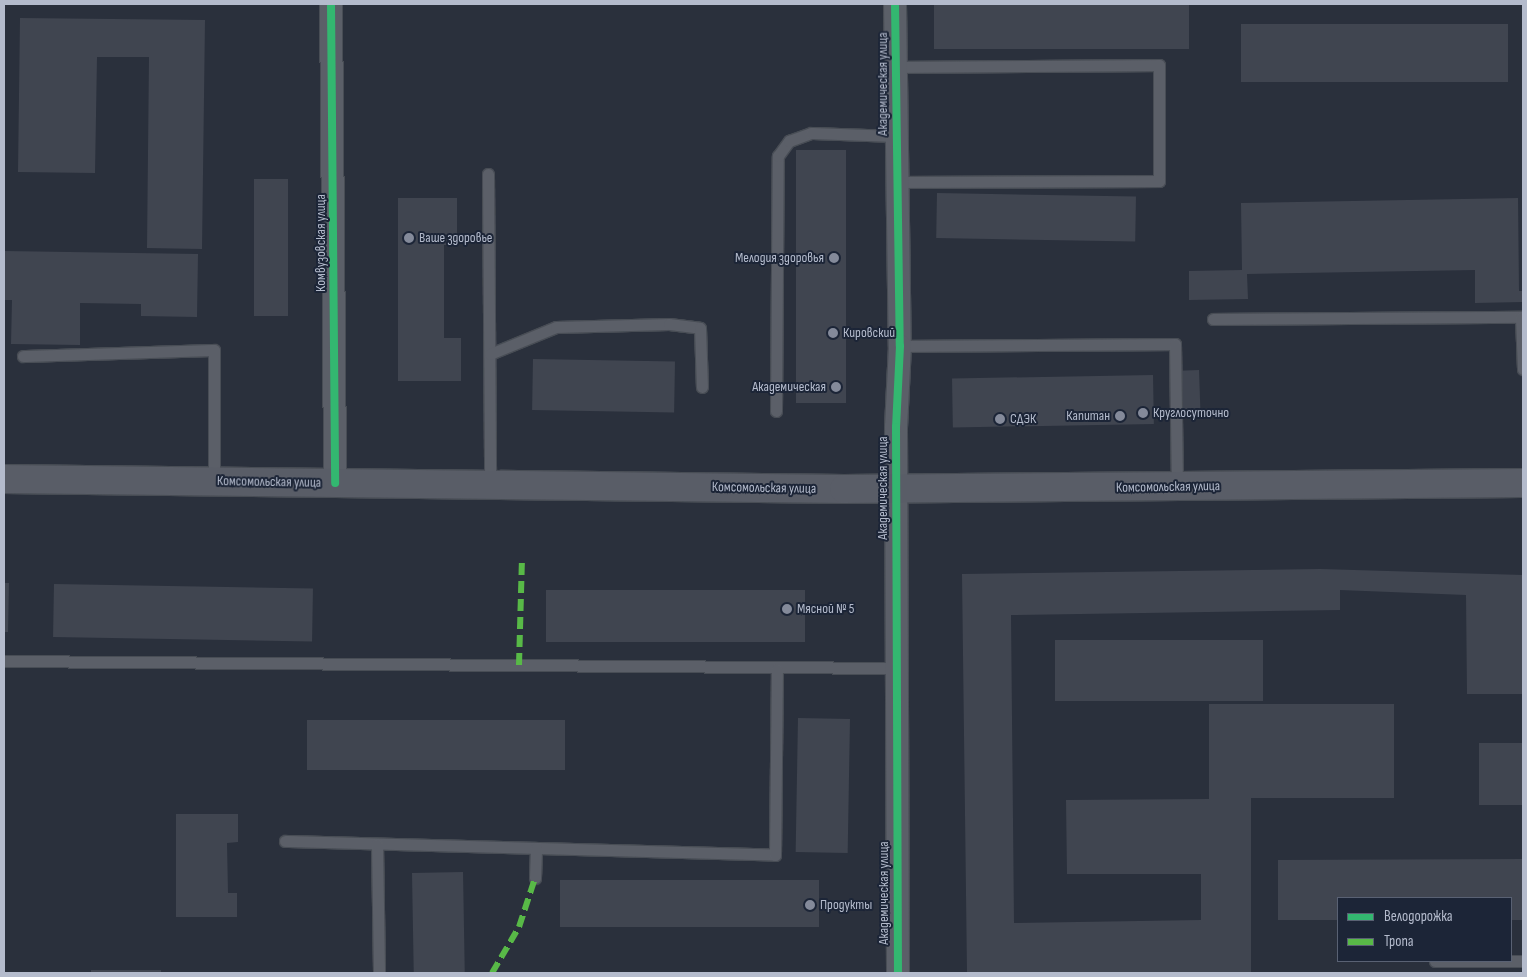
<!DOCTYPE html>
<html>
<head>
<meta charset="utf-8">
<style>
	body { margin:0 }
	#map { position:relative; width:1527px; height:977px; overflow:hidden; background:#2a303c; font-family:"Sofia Sans Condensed",sans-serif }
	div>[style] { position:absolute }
	.building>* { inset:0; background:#404550; transform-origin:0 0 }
	.roads { filter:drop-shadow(1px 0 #484d55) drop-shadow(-1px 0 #484d55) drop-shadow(0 1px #484d55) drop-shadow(0 -1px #484d55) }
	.service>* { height:11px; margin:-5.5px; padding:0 5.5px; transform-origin:5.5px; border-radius:5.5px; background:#5b5f68 }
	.minor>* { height:22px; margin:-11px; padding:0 11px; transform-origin:11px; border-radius:11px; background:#5b5f68 }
	.secondary>* { height:28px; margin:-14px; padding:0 14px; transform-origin:14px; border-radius:14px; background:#595d67 }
	.quiet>* { height:6px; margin-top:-3px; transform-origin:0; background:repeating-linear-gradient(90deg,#58b947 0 12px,transparent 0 18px) }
	.cycleway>* { height:8px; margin:-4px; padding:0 4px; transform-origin:4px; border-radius:4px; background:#33b770 }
	.dots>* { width:14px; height:14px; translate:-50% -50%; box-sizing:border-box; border:2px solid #1c2537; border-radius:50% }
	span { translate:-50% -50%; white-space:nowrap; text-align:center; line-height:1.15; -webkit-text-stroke:4px #1c2537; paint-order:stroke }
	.street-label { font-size:14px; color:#b4bbcc }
	.poi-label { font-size:14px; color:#b4bbcc }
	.left { translate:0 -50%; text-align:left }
	.right { translate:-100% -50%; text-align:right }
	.frame { position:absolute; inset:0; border:5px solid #b4bbcc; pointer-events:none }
	.legend { position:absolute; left:1337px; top:897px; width:175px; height:65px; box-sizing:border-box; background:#1c2537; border:1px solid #596173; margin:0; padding:6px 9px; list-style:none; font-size:15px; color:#b4bbcc }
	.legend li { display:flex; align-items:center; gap:10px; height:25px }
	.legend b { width:25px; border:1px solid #596173 }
</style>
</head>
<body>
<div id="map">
	<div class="building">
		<div style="left:934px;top:4px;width:255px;height:45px"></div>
		<div style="clip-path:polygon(20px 18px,205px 20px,202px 249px,147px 248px,149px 57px,97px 57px,95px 173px,18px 172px)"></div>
		<div style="left:1241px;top:24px;width:267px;height:58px"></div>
		<div style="left:796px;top:150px;width:50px;height:253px"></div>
		<div style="left:254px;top:179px;width:34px;height:137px"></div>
		<div style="left:937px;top:193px;width:199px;height:45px;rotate:1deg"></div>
		<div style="clip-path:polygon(398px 198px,457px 198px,457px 245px,444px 245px,444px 338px,461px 338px,461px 381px,398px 381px)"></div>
		<div style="clip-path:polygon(1518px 198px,1519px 291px,1523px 291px,1523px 302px,1475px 303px,1475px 270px,1247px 274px,1248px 299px,1189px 300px,1189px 271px,1242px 270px,1241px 203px)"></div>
		<div style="clip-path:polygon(4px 251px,198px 254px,197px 317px,141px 316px,141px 304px,80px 303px,80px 345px,11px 344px,12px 300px,4px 300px)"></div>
		<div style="left:533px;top:359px;width:142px;height:51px;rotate:1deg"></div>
		<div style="left:1199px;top:370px;width:47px;height:20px;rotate:88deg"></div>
		<div style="left:1153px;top:375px;width:49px;height:201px;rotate:89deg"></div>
		<div style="clip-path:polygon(1320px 569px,1523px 575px,1523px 694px,1467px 694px,1466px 595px,1340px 590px,1340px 610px,1011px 615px,1014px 923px,1201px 920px,1201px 874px,1067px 874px,1066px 800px,1209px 799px,1209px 704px,1394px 704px,1394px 798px,1251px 798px,1251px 973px,967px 973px,962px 574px)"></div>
		<div style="clip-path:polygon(4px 583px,9px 583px,8px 632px,4px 632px)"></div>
		<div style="left:54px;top:584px;width:259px;height:53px;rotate:1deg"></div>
		<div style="left:546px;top:590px;width:259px;height:52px"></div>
		<div style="left:1263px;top:640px;width:61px;height:208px;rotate:90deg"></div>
		<div style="left:798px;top:718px;width:52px;height:134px;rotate:1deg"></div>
		<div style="left:307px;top:720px;width:258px;height:50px"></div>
		<div style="left:1479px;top:743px;width:44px;height:62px"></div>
		<div style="clip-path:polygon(176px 814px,238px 814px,238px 842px,227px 843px,228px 893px,237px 893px,237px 917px,176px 917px)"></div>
		<div style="clip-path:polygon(1523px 859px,1523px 920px,1511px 920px,1511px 898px,1338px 898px,1338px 920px,1278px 920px,1278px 860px)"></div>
		<div style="left:463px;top:872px;width:101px;height:51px;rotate:89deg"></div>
		<div style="left:560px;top:880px;width:259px;height:47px"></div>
		<div style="left:91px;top:970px;width:70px;height:3px"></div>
	</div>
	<div class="roads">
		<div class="service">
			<div style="left:895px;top:67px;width:264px;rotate:-0.4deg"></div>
			<div style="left:1159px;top:65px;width:116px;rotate:90deg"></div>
			<div style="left:1159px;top:181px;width:263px;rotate:179.8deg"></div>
			<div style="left:488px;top:174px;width:310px;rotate:89.6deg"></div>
			<div style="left:1213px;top:319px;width:308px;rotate:-0.4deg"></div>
			<div style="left:1521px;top:317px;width:52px;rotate:87.8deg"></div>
			<div style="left:900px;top:346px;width:275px;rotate:-0.4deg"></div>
			<div style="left:1175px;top:344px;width:143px;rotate:89.2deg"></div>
			<div style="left:490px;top:354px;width:71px;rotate:-22.2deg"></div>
			<div style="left:556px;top:327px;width:113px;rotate:-1.5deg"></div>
			<div style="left:669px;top:324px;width:31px;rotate:7deg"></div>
			<div style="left:700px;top:328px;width:59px;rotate:88.1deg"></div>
			<div style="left:23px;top:356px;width:191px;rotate:-1.8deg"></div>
			<div style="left:214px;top:350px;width:132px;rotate:90deg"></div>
			<div style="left:776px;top:411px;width:255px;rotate:-89.6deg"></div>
			<div style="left:778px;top:156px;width:19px;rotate:-54deg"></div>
			<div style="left:789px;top:141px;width:23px;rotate:-20deg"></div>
			<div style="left:811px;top:133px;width:85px;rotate:2deg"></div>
			<div style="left:4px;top:661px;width:893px;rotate:0.45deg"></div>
			<div style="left:285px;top:841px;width:490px;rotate:1.6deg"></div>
			<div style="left:775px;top:855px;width:186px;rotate:-89.4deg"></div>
			<div style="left:377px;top:844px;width:129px;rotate:89.1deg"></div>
			<div style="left:535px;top:878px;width:30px;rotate:-88deg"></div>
			<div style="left:1435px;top:961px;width:88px"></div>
		</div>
		<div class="minor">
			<div style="left:331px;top:4px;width:479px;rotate:89.5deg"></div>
			<div style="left:895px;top:4px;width:342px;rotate:89.2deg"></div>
			<div style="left:900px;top:346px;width:81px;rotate:92.8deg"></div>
			<div style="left:896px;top:427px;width:546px;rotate:89.79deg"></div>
		</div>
		<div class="secondary">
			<div style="left:4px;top:479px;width:840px;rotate:0.68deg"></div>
			<div style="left:844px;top:489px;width:679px;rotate:-0.51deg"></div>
		</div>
	</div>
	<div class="quiet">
		<div style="left:519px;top:665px;width:105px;rotate:-88.4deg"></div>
		<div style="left:492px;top:973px;width:53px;rotate:-59.6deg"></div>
		<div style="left:519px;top:927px;width:52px;rotate:-71.9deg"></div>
	</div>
	<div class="cycleway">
		<div style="left:331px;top:4px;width:479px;rotate:89.5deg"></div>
		<div style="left:895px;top:4px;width:342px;rotate:89.2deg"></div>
		<div style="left:900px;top:346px;width:81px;rotate:92.8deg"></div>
		<div style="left:896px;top:427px;width:546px;rotate:89.79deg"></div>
	</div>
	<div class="dots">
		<div style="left:409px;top:238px;background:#848a9a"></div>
		<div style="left:834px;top:258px;background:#848a9a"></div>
		<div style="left:833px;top:333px;background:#848a9a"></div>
		<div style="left:836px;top:387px;background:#848a9a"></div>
		<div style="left:1143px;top:413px;background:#848a9a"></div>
		<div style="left:1120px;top:416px;background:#848a9a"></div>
		<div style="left:1000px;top:419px;background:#848a9a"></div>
		<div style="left:787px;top:609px;background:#848a9a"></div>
		<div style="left:810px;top:905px;background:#848a9a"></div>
	</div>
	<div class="street-label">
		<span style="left:883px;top:84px;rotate:-90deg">Академическая улица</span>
		<span style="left:321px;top:243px;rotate:-90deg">Комвузовская улица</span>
		<span style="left:269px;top:482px;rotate:1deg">Комсомольская улица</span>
		<span style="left:1168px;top:487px;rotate:-1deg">Комсомольская улица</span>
		<span style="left:764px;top:488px;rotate:1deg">Комсомольская улица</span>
		<span style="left:883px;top:488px;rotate:-90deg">Академическая улица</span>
		<span style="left:884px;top:893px;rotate:-90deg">Академическая улица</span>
	</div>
	<div class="poi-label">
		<span class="left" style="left:419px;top:238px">Ваше здоровье</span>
		<span class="right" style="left:824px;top:258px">Мелодия здоровья</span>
		<span class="left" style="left:843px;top:333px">Кировский</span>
		<span class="right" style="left:826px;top:387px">Академическая</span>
		<span class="left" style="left:1153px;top:413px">Круглосуточно</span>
		<span class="right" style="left:1110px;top:416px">Капитан</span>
		<span class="left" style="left:1010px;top:419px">СДЭК</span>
		<span class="left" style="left:797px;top:609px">Мясной № 5</span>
		<span class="left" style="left:820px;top:905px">Продукты</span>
	</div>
	<div class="frame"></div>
	<ul class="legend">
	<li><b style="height:6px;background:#33b770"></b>Велодорожка</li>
	<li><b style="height:6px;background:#58b947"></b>Тропа</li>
	</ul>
</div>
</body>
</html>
